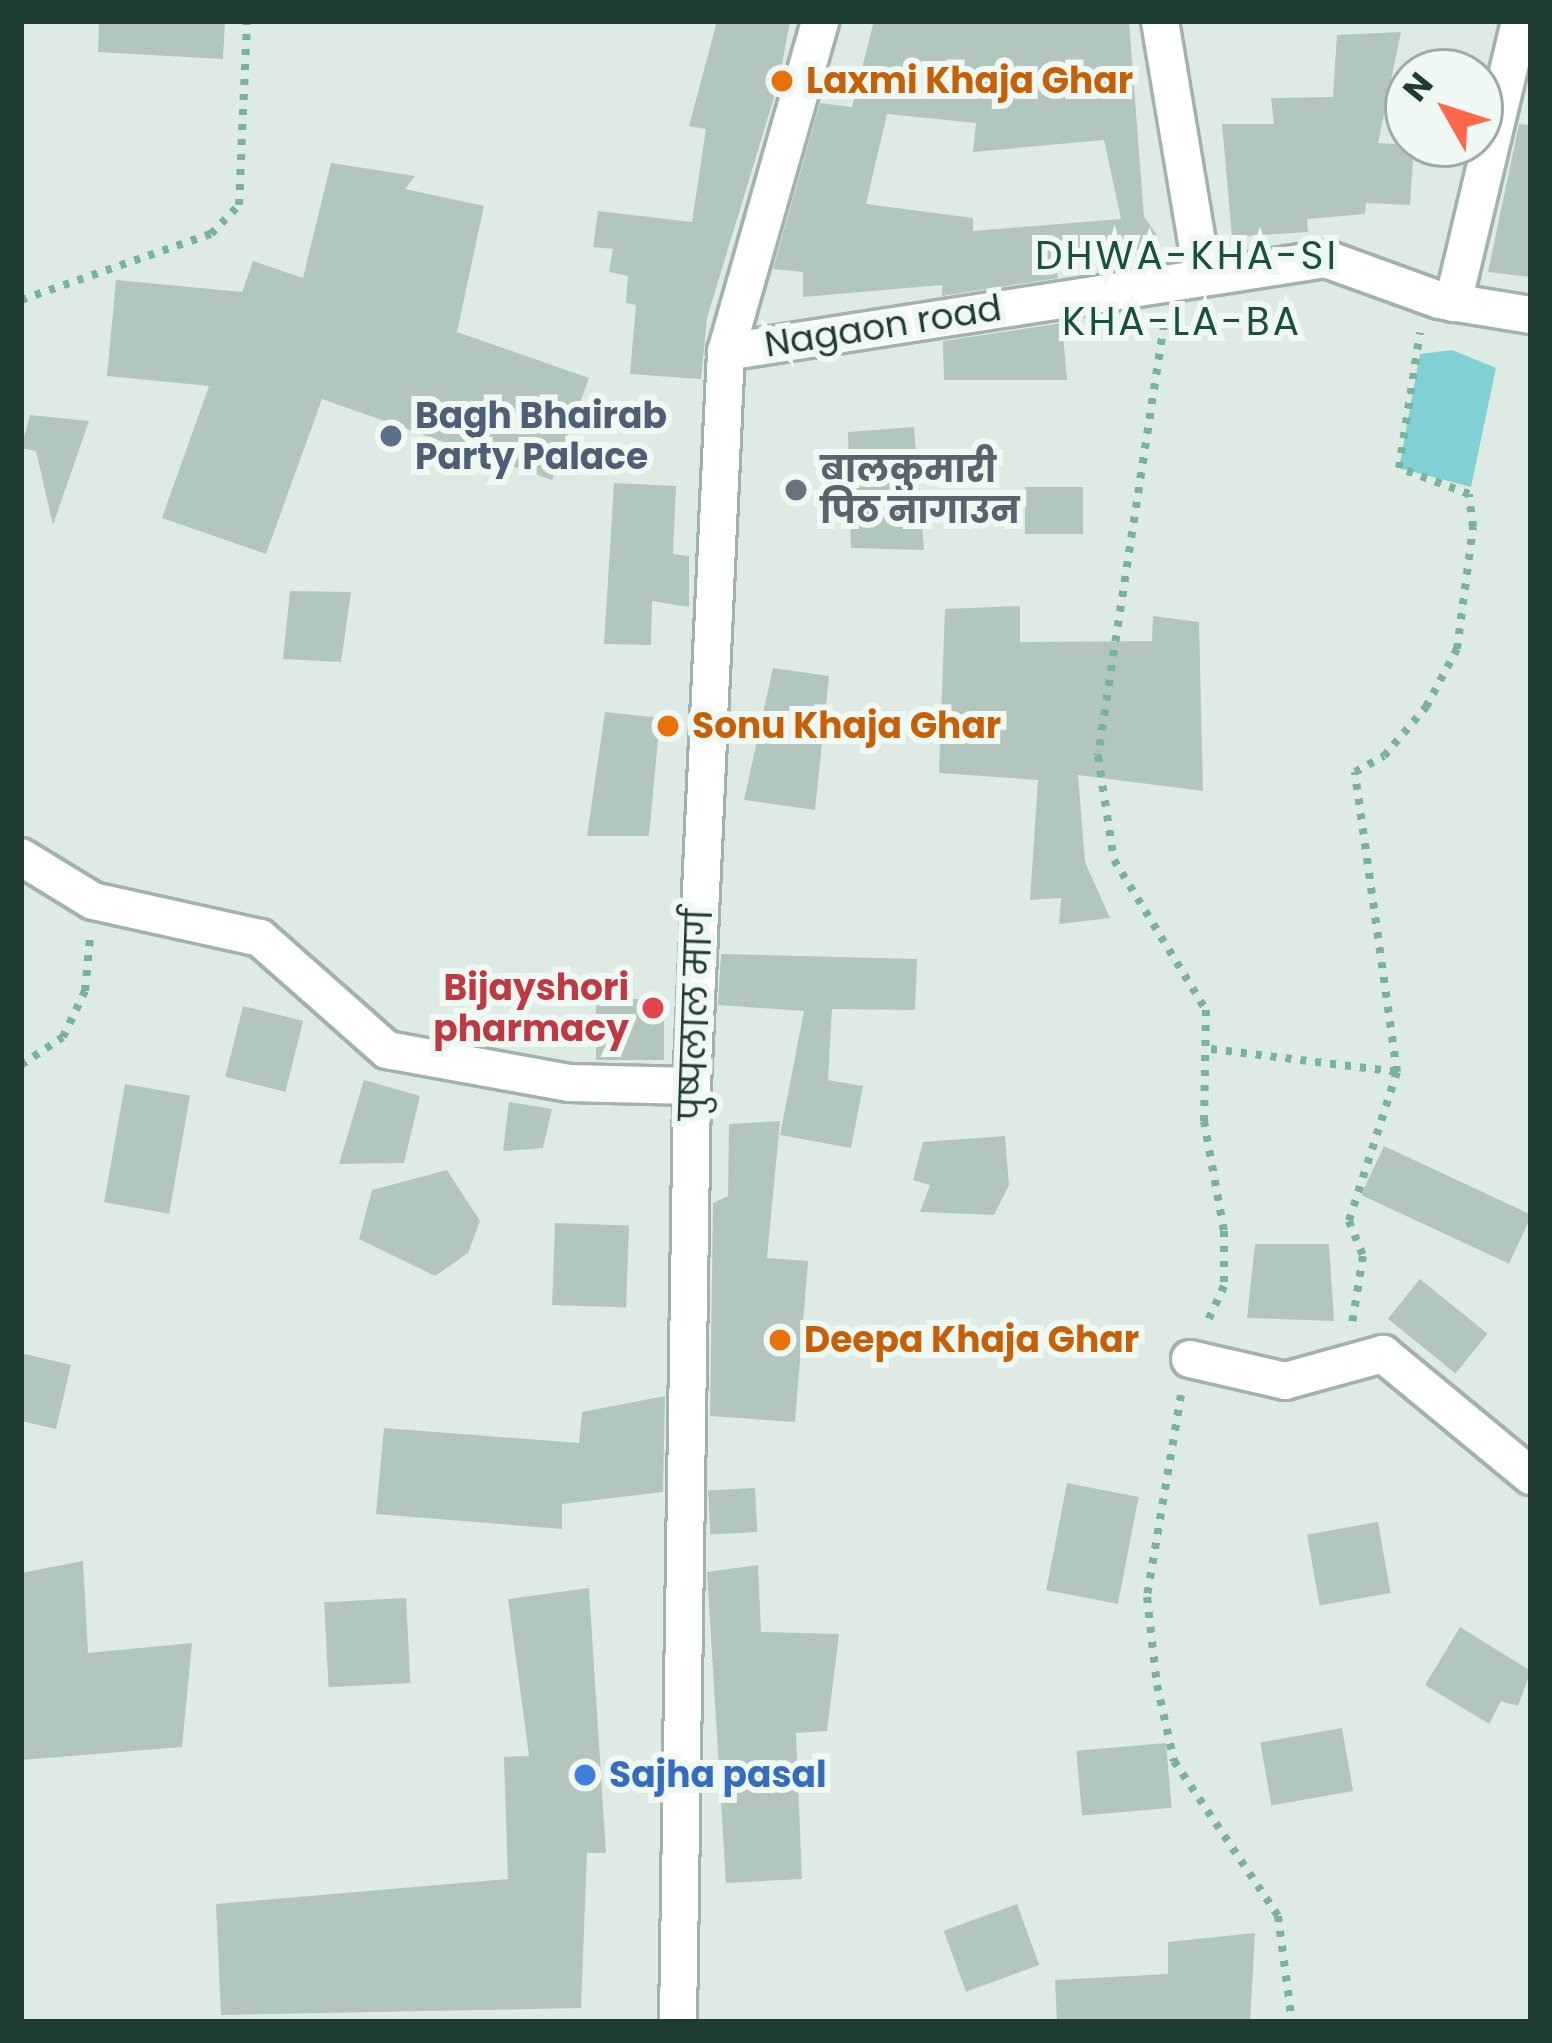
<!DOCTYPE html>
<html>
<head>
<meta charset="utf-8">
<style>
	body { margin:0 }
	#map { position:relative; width:1552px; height:2043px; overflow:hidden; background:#deebe4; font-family:Poppins,"Noto Sans Devanagari",sans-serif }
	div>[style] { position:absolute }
	.water>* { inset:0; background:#80d0d6 }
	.building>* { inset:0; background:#b3c6bd; transform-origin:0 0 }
	.path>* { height:8px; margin-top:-4px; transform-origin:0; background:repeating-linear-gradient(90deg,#7bb29c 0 6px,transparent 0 15px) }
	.roads { filter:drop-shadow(3px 0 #a1b3ab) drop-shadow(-3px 0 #a1b3ab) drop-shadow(0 3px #a1b3ab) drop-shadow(0 -3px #a1b3ab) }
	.minor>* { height:36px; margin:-18px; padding:0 18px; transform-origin:18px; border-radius:18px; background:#fff }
	.dots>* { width:33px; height:33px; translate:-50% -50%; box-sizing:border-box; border:6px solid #eff8f2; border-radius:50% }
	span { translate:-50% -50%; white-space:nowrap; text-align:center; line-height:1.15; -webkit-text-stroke:12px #eff8f2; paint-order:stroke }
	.food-label { font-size:36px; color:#c56008; font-weight:700 }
	.left { translate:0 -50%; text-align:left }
	.street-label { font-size:36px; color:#1e3c32 }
	.service-label { font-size:36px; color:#4e5e75; font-weight:700 }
	.worship-label { font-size:36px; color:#5b616d; font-weight:700 }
	.health-label { font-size:36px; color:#be3a42; font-weight:700 }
	.right { translate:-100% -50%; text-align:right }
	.shop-label { font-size:36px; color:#366cbe; font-weight:700 }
	.neighbourhood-label { font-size:39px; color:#19503e; letter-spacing:3px }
	.frame { position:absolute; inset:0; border:24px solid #1e3c32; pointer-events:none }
	.north { position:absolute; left:1384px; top:48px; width:120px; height:120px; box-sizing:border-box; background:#eff8f2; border:3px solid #9bada5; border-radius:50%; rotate:309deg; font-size:33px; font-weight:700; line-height:48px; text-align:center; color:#1e3c32 }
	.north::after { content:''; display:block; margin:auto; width:42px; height:54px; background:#fe6749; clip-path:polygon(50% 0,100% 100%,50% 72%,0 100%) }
</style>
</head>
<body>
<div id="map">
	<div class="water">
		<div style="clip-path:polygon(1452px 350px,1496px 368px,1471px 487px,1399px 468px,1420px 354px)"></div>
	</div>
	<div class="building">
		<div style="clip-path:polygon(99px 21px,225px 21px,223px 59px,98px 52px)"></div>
		<div style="clip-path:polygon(717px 21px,790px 21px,779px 81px,707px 318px,701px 379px,630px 374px,636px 305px,626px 303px,628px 276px,609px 272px,613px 249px,593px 247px,598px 211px,692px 222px,706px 129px,689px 126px)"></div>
		<div style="clip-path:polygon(evenodd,874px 21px,1129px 21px,1144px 217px,1157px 235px,1143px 253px,1126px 243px,1056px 263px,1058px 278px,942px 296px,942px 285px,803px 297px,803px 272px,773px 269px,820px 103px,852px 107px,874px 21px,887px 114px,976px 123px,973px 152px,1104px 140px,1121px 219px,973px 231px,973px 218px,866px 204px,887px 114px)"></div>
		<div style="clip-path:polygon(1401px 32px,1378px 143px,1414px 145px,1410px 205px,1366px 203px,1365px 214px,1307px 219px,1308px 232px,1232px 237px,1222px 124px,1274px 124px,1271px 98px,1333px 97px,1337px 35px)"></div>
		<div style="clip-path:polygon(1519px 124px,1531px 125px,1531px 277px,1488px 272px)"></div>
		<div style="clip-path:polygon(331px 163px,415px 176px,405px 189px,484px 206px,457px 332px,589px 378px,552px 480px,322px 399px,266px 554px,162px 518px,209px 386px,107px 376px,116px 280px,242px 292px,253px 261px,303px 278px)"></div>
		<div style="clip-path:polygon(1062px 323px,1067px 380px,944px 380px,943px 341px)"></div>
		<div style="clip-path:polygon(30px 415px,89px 421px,53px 525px,36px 451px,21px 448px)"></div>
		<div style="clip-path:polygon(914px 427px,924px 550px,851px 548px,848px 432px)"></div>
		<div style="clip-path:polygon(614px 483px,676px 486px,673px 554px,689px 556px,689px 607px,652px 601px,651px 645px,604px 644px)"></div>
		<div style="left:1083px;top:487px;width:47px;height:58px;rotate:90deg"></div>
		<div style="clip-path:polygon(290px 591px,351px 592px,341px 662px,283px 659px)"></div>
		<div style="clip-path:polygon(1020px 606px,1020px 642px,1152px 641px,1153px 616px,1199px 622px,1203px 791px,1078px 775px,1085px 862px,1110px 918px,1059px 924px,1061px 898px,1030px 900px,1038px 780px,939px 773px,945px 609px)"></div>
		<div style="clip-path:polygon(773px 668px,829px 676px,815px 810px,744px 800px)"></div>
		<div style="clip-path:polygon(605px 712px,660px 718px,649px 836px,587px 836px)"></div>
		<div style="clip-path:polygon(721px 954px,917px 959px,915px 1010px,832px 1009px,828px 1080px,863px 1086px,851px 1148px,780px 1135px,804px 1011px,718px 1005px)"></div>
		<div style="left:664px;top:999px;width:61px;height:68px;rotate:90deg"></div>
		<div style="left:243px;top:1006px;width:62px;height:73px;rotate:14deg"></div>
		<div style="clip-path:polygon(364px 1080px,420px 1096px,404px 1163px,339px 1164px)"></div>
		<div style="left:125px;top:1084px;width:66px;height:120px;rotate:10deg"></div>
		<div style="clip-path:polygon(509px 1102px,552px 1109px,543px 1148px,503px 1151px)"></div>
		<div style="clip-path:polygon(780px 1121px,767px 1258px,808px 1261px,795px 1422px,710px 1416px,713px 1203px,728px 1196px,729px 1124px)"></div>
		<div style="clip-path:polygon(1005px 1136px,1009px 1185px,994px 1215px,920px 1212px,930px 1185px,913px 1180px,923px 1142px)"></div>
		<div style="left:1384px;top:1146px;width:163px;height:54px;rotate:25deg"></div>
		<div style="clip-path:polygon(447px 1170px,480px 1221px,468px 1253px,435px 1276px,359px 1239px,372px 1190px)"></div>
		<div style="left:555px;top:1223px;width:74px;height:82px;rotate:2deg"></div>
		<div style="clip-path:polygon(1255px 1244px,1329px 1244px,1334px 1321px,1247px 1318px)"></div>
		<div style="left:1420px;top:1279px;width:87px;height:51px;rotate:39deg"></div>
		<div style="clip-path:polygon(21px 1353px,71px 1365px,56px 1429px,21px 1421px)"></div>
		<div style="clip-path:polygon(665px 1396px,663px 1492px,562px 1504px,562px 1529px,376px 1514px,384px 1428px,579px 1443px,582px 1412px)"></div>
		<div style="left:1067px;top:1483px;width:73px;height:109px;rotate:11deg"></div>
		<div style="left:755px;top:1488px;width:44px;height:47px;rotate:87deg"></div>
		<div style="left:1378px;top:1522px;width:72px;height:72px;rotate:80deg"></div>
		<div style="clip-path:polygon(83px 1561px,88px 1653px,192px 1643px,182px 1747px,21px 1760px,21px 1573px)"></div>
		<div style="clip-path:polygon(758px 1565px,761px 1632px,839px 1634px,827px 1731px,796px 1733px,802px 1879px,726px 1883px,707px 1572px)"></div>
		<div style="clip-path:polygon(589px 1588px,606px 1853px,587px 1853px,581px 2008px,221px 2015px,216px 1904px,508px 1879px,504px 1757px,529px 1756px,508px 1599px)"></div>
		<div style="left:406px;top:1598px;width:85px;height:82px;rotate:87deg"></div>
		<div style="clip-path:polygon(1460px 1627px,1531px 1671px,1518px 1706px,1501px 1701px,1489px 1724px,1425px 1685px)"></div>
		<div style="left:1342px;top:1728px;width:64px;height:83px;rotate:80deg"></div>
		<div style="left:1166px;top:1743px;width:65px;height:90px;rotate:85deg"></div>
		<div style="left:1017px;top:1904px;width:65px;height:78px;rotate:70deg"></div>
		<div style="clip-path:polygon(1255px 1933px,1250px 2022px,1057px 2022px,1055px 1980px,1168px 1974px,1168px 1942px)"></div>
	</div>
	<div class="path">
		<div style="left:21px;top:300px;width:201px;rotate:-19.2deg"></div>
		<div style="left:211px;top:234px;width:40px;rotate:-46deg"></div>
		<div style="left:239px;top:205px;width:184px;rotate:-87.5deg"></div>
		<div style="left:1164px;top:324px;width:437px;rotate:98.7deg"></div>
		<div style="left:1098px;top:756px;width:105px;rotate:81.3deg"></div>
		<div style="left:1114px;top:860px;width:176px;rotate:58.5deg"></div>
		<div style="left:1206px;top:1010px;width:111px;rotate:91deg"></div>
		<div style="left:1204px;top:1121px;width:112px;rotate:79.7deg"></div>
		<div style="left:1224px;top:1231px;width:55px;rotate:90deg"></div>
		<div style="left:1224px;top:1286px;width:43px;rotate:114.8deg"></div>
		<div style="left:1211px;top:1049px;width:187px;rotate:7deg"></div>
		<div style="left:1397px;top:1072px;width:157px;rotate:107.9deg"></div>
		<div style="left:1349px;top:1221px;width:38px;rotate:68deg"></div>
		<div style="left:1363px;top:1256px;width:68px;rotate:99.3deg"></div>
		<div style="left:21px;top:1065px;width:50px;rotate:-33.7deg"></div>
		<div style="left:63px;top:1037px;width:51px;rotate:-64.4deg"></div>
		<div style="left:85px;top:991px;width:53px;rotate:-84.6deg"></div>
		<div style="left:1397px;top:1072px;width:303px;rotate:-98deg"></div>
		<div style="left:1355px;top:772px;width:33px;rotate:-29deg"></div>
		<div style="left:1384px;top:756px;width:65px;rotate:-49.4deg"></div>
		<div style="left:1426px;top:707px;width:66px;rotate:-61.9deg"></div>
		<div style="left:1457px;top:649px;width:123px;rotate:-82.5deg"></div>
		<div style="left:1473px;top:527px;width:33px;rotate:-97deg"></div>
		<div style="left:1469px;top:494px;width:75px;rotate:-159.6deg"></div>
		<div style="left:1399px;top:468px;width:137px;rotate:-81.2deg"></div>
		<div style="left:1181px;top:1395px;width:205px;rotate:99.6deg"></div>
		<div style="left:1147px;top:1597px;width:89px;rotate:83.5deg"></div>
		<div style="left:1157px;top:1685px;width:78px;rotate:77.4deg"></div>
		<div style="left:1174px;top:1761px;width:187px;rotate:56.1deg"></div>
		<div style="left:1278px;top:1916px;width:107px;rotate:82.5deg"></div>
	</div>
	<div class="roads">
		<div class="minor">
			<div style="left:1160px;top:21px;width:260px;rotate:80.5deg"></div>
			<div style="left:1453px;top:303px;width:290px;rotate:-76.6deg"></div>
			<div style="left:726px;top:352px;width:607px;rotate:-8.81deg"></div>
			<div style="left:1326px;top:259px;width:120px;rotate:19.9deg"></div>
			<div style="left:1439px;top:300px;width:93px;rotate:9.3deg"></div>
			<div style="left:21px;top:857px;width:84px;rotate:31.4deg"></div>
			<div style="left:93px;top:901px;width:171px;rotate:12.5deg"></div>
			<div style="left:260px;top:938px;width:169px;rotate:41.4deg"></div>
			<div style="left:387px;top:1050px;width:185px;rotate:10.3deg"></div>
			<div style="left:569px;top:1083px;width:123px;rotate:1.4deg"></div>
			<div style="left:1190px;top:1359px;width:98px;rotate:13deg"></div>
			<div style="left:1285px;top:1381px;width:102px;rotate:-15.4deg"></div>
			<div style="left:1383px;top:1354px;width:192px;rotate:39.5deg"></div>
			<div style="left:678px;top:2022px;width:936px;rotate:-89.14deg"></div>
			<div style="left:692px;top:1086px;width:735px;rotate:-87.35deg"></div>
			<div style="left:726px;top:352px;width:344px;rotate:-74.1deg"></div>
		</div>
	</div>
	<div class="dots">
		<div style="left:782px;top:81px;background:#e8710a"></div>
		<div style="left:391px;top:436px;background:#5c6f8a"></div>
		<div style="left:796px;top:490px;background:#6b7280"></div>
		<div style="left:668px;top:726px;background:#e8710a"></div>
		<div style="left:653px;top:1008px;background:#e0444e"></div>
		<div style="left:780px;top:1340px;background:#e8710a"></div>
		<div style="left:585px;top:1775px;background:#3f7fe0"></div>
	</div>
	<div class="food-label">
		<span class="left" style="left:806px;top:81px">Laxmi Khaja Ghar</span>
		<span class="left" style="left:692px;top:726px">Sonu Khaja Ghar</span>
		<span class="left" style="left:804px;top:1340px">Deepa Khaja Ghar</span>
	</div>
	<div class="street-label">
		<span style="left:883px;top:326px;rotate:-9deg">Nagaon road</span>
		<span style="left:696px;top:1015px;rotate:-88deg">पुष्पलाल मार्ग</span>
	</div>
	<div class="service-label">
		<span class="left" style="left:415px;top:436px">Bagh Bhairab<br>Party Palace</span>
	</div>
	<div class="worship-label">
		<span class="left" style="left:820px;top:490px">बालकुमारी<br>पिठ नागाउन</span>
	</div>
	<div class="health-label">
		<span class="right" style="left:629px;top:1008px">Bijayshori<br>pharmacy</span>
	</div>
	<div class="shop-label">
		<span class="left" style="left:609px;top:1775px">Sajha pasal</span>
	</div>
	<div class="neighbourhood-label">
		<span style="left:1187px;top:256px">DHWA-KHA-SI</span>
		<span style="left:1182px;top:322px">KHA-LA-BA</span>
	</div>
	<div class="frame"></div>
	<div class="north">N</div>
</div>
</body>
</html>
